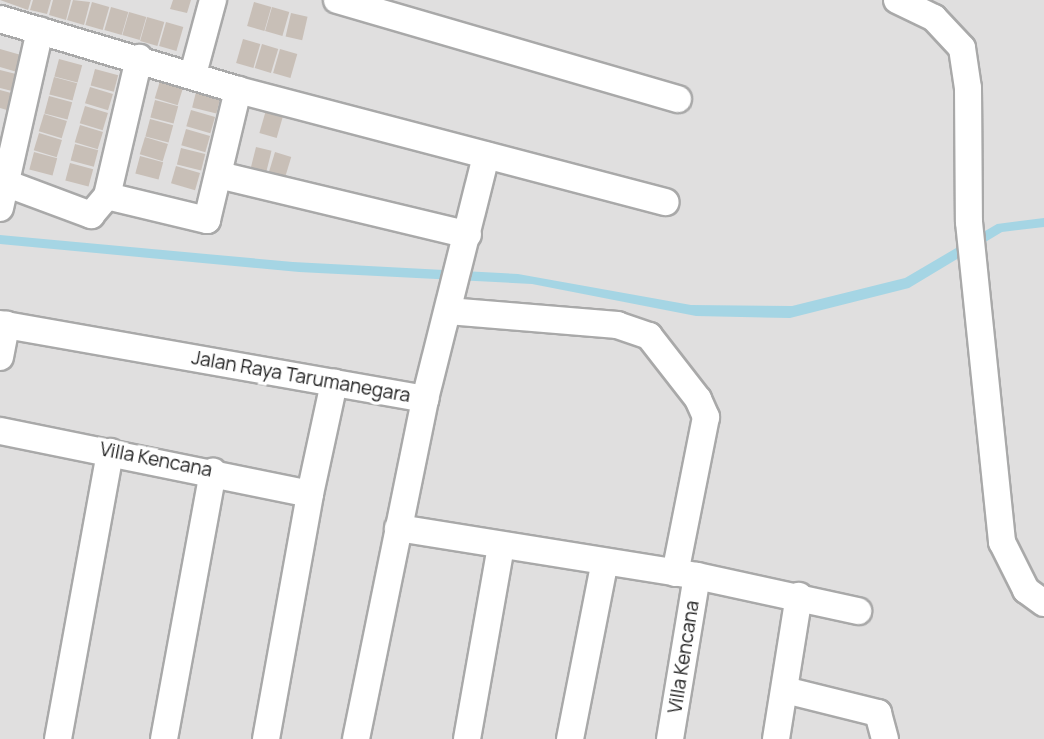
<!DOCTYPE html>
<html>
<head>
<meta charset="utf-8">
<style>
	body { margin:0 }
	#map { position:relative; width:1044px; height:739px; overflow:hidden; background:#f3efe8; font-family:Manrope,sans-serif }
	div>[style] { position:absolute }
	.residential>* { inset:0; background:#e0dfdf; transform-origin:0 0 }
	.water>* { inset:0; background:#a5d5e4 }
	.building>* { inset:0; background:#c8bfb7; transform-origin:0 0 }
	.roads { filter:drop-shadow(2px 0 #a9a9a9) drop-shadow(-2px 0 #a9a9a9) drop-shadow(0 2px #a9a9a9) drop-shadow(0 -2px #a9a9a9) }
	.minor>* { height:26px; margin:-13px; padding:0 13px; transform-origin:13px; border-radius:13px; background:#fff }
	span { translate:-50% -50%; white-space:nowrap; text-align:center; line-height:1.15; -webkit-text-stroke:7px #fff; paint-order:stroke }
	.street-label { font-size:19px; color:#222 }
</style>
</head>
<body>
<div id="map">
	<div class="residential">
		<div style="left:0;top:0;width:1044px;height:739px"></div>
	</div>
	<div class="water">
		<div style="clip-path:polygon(1044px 218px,1044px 227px,1002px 232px,909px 288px,790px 318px,696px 316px,532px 284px,299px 272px,0 244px,0 235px,293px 262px,518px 274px,691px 305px,792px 306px,905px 278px,997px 224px)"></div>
	</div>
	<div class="building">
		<div style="clip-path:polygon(0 0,31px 0,28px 10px)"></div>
		<div style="clip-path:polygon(33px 0,51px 0,47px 14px,30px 10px)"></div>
		<div style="clip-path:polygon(53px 0,71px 0,66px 20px,49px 15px)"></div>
		<div style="clip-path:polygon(73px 0,90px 2px,84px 25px,67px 20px)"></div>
		<div style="clip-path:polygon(173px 0,191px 0,187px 13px,170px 9px)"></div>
		<div style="left:92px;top:2px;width:18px;height:24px;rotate:16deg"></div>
		<div style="left:254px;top:2px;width:18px;height:25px;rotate:16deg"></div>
		<div style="left:111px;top:7px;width:18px;height:24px;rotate:16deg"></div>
		<div style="left:272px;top:7px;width:18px;height:25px;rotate:16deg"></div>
		<div style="left:129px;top:12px;width:18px;height:24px;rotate:16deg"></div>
		<div style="left:291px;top:13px;width:17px;height:24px;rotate:13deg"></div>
		<div style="left:147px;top:17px;width:18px;height:25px;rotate:16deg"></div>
		<div style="left:166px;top:22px;width:18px;height:25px;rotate:16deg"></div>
		<div style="left:243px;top:39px;width:18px;height:25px;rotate:16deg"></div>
		<div style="left:262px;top:44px;width:17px;height:25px;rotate:17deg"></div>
		<div style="clip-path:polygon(0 49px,21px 55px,17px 72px,0 67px)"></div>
		<div style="left:280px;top:49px;width:18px;height:25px;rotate:16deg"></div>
		<div style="left:59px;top:59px;width:24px;height:18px;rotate:15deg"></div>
		<div style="left:95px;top:69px;width:24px;height:17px;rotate:15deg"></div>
		<div style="clip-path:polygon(0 70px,16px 74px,12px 91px,0 88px)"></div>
		<div style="left:54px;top:77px;width:24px;height:18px;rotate:15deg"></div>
		<div style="left:160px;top:81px;width:24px;height:18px;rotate:17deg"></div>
		<div style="left:90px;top:87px;width:24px;height:17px;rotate:17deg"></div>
		<div style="clip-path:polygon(0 90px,11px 93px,7px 110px,0 108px)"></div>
		<div style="left:196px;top:92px;width:25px;height:16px;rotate:14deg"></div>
		<div style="left:49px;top:96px;width:24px;height:18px;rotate:15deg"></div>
		<div style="left:155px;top:100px;width:24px;height:18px;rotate:15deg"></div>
		<div style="left:85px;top:106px;width:24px;height:18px;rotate:17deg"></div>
		<div style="left:191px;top:110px;width:25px;height:17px;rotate:16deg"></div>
		<div style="left:266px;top:110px;width:18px;height:24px;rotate:16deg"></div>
		<div style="left:44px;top:114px;width:24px;height:18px;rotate:17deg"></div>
		<div style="left:150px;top:119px;width:24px;height:18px;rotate:15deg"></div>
		<div style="left:80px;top:125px;width:24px;height:18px;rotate:17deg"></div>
		<div style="left:186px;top:129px;width:25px;height:17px;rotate:16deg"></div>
		<div style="left:39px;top:133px;width:24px;height:18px;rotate:17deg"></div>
		<div style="left:145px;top:137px;width:24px;height:18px;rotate:17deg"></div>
		<div style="left:75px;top:144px;width:24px;height:17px;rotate:15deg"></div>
		<div style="left:256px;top:147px;width:16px;height:24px;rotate:14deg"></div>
		<div style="left:181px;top:148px;width:25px;height:17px;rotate:14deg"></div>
		<div style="left:34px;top:152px;width:24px;height:18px;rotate:15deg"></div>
		<div style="left:275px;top:152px;width:17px;height:25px;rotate:17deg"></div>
		<div style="left:140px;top:156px;width:24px;height:18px;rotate:15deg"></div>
		<div style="left:70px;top:163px;width:24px;height:18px;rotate:15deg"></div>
		<div style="left:176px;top:166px;width:25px;height:18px;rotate:16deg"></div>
	</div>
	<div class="roads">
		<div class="minor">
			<div style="left:337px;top:0;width:355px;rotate:16.2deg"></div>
			<div style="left:897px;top:0;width:41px;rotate:25.9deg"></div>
			<div style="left:934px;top:18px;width:41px;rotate:47deg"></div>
			<div style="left:962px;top:48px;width:40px;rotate:81.5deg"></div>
			<div style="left:968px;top:88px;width:134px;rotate:89.6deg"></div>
			<div style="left:969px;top:222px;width:322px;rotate:84.1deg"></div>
			<div style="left:1002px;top:542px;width:54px;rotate:63.4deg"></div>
			<div style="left:1026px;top:590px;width:22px;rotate:36deg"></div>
			<div style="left:0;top:19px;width:248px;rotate:16.6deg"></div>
			<div style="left:238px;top:90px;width:442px;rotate:14.7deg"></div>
			<div style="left:193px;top:74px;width:77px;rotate:-74.9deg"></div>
			<div style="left:219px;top:175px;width:256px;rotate:13.5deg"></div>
			<div style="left:8px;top:184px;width:89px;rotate:20.5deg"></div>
			<div style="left:91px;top:215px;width:25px;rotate:-50deg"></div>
			<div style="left:107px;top:196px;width:142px;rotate:-76.9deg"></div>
			<div style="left:107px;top:196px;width:103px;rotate:13.5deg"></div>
			<div style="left:207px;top:220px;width:134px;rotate:-76.6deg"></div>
			<div style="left:0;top:208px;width:182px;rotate:-77.3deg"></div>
			<div style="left:448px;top:311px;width:170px;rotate:4.7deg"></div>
			<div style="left:617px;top:325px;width:34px;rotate:19deg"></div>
			<div style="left:649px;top:336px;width:80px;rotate:52.1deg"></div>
			<div style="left:698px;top:399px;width:20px;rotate:66deg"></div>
			<div style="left:706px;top:417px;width:159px;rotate:101.2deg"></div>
			<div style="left:0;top:324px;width:432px;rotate:10deg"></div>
			<div style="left:0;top:357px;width:33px;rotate:-79deg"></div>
			<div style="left:0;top:431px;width:316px;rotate:11.5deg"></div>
			<div style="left:310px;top:494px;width:114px;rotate:-77.8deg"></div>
			<div style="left:398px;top:528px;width:303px;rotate:9.1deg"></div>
			<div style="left:697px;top:576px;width:165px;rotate:12.3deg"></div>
			<div style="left:785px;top:690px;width:96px;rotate:13.9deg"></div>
			<div style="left:878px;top:713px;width:27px;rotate:75deg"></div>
			<div style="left:58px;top:739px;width:292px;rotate:-79.7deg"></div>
			<div style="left:164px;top:739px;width:272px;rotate:-79.6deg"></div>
			<div style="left:266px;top:739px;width:249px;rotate:-79.8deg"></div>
			<div style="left:356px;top:739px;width:347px;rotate:-78.5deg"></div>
			<div style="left:425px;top:399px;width:251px;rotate:-75.9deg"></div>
			<div style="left:467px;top:739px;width:195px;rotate:-80deg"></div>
			<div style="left:570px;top:739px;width:177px;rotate:-78.9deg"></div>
			<div style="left:670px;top:739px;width:165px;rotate:-80.6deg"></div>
			<div style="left:776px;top:739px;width:145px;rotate:-80.9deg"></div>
		</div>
	</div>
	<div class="street-label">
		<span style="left:301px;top:377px;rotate:10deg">Jalan Raya Tarumanegara</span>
		<span style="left:156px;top:460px;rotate:11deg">Villa Kencana</span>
		<span style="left:684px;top:657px;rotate:-81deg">Villa Kencana</span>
	</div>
</div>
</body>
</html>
